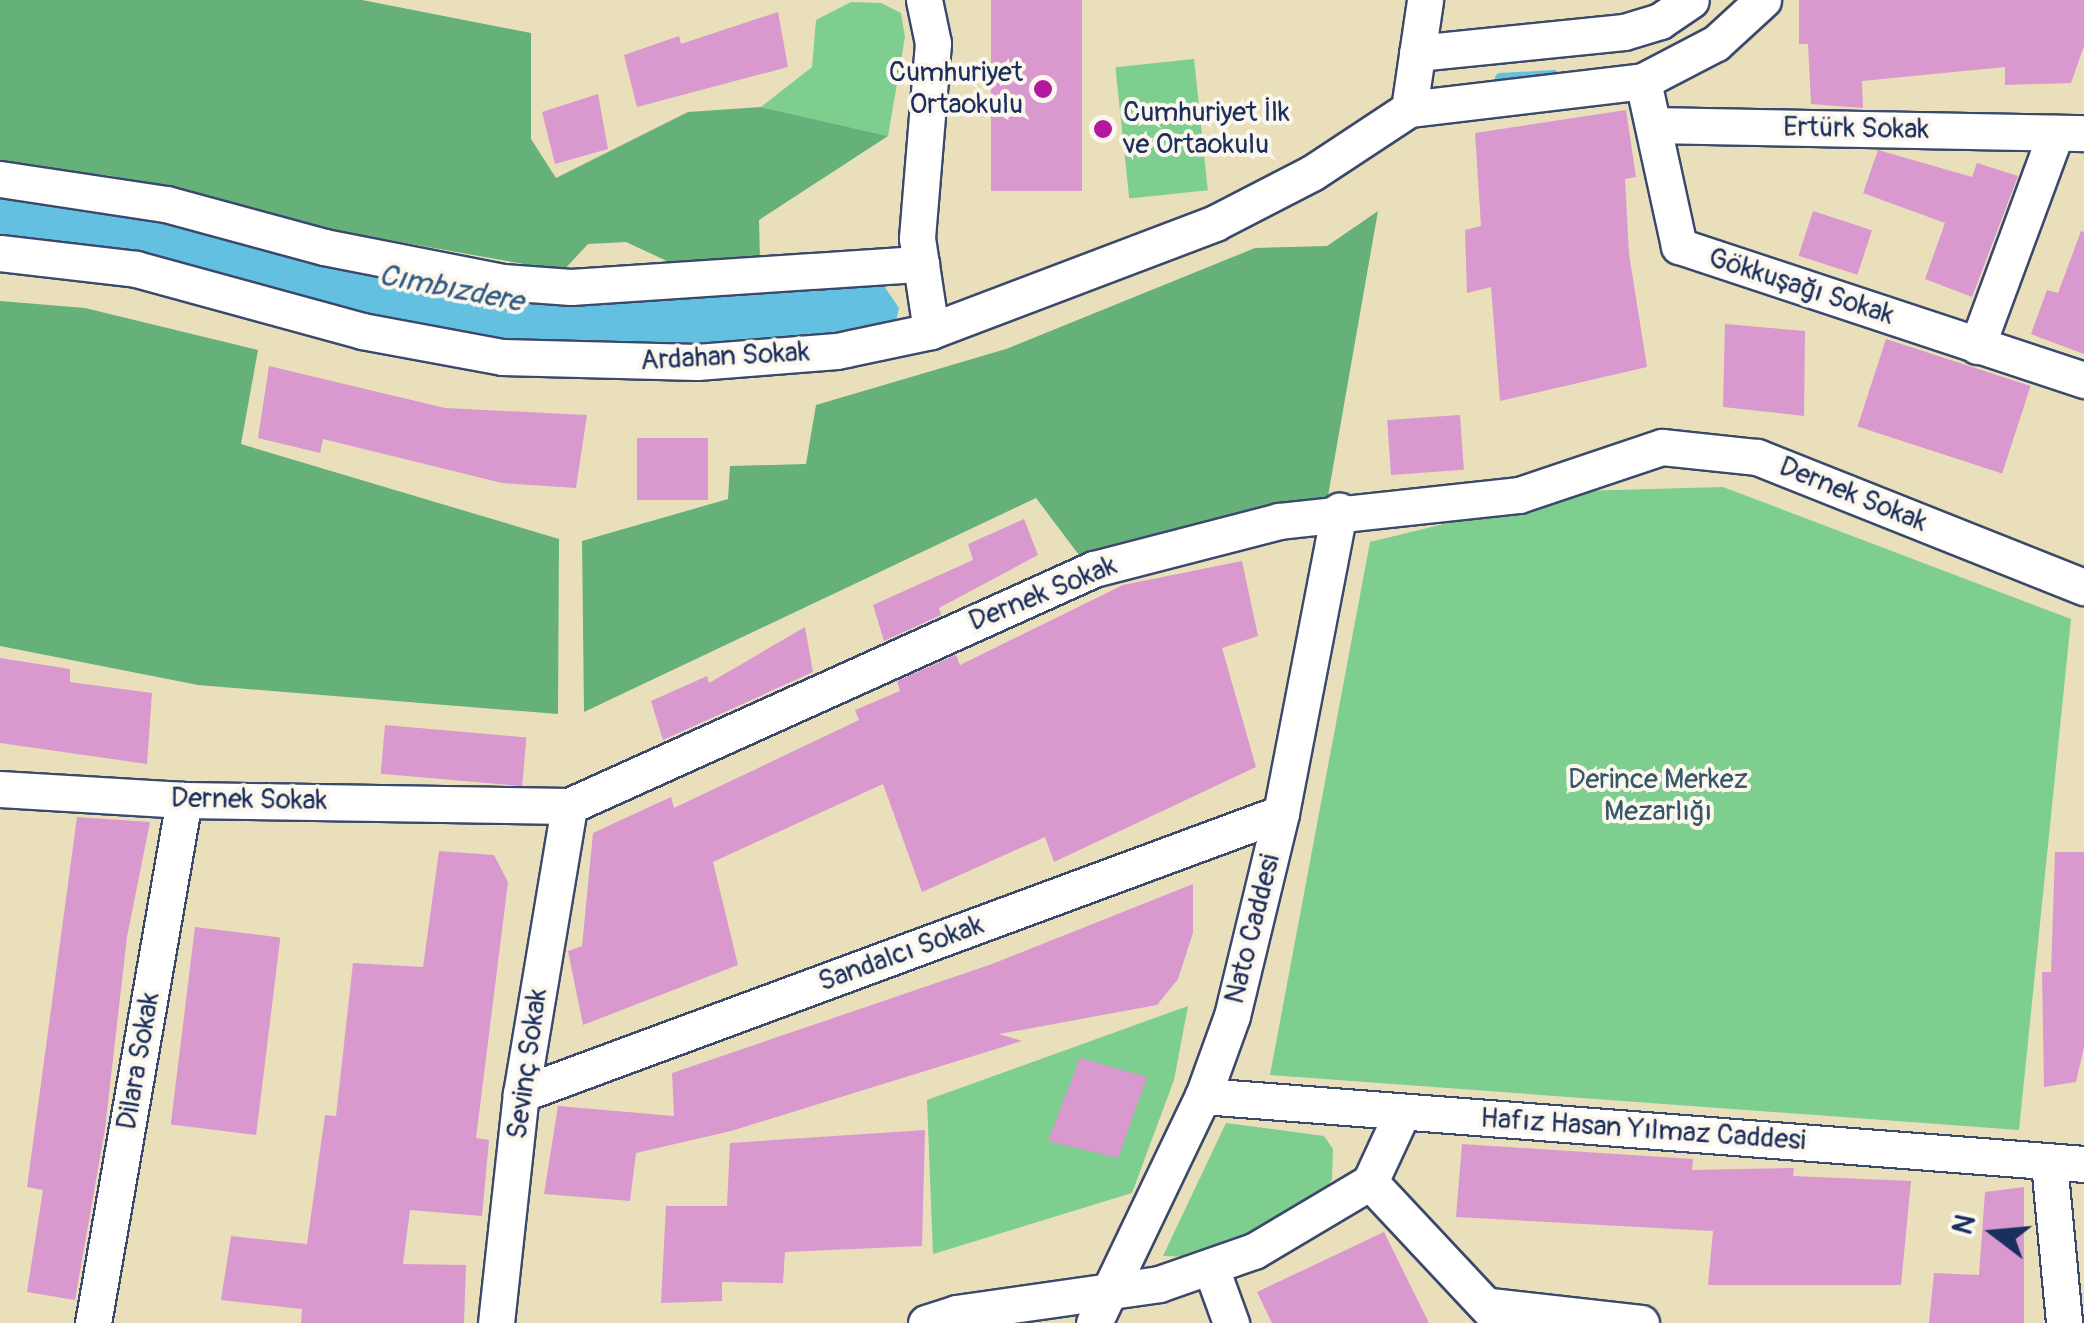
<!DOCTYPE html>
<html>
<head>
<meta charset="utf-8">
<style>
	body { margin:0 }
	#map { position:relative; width:2084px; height:1323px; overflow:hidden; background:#e9dfbb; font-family:Pangolin,sans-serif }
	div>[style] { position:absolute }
	.green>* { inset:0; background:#7dce8f; transform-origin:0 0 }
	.forest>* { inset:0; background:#66b17a }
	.water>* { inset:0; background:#63c0e1 }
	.stream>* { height:10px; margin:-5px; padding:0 5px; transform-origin:5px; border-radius:5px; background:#63c0e1 }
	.building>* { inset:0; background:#d999cf; transform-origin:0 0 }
	.roads { filter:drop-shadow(2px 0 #3a496c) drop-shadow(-2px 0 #3a496c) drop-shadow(0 2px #3a496c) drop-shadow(0 -2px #3a496c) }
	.street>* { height:35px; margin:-17.5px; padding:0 17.5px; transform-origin:17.5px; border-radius:17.5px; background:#fff }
	.dots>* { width:28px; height:28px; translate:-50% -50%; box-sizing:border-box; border:5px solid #fbf7ec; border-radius:50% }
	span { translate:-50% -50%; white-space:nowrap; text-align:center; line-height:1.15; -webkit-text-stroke:8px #fbf7ec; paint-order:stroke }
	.poi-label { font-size:28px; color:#1b2f5e }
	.right { translate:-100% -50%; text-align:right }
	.left { translate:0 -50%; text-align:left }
	.street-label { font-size:28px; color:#1b2f5e }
	.park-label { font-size:28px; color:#34576a }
	.water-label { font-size:30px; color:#315a85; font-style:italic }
	.north { position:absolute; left:1944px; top:1183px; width:100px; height:100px; -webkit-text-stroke:8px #fbf7ec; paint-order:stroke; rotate:286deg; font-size:28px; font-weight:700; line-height:40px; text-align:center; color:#1b2f5e }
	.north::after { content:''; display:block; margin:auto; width:35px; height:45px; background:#1b2f5e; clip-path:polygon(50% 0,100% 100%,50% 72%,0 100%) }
</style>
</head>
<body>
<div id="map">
	<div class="green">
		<div style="clip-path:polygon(851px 2px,881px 3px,901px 13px,905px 37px,888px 136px,761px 107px,812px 67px,816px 20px)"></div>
		<div style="left:1194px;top:59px;width:132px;height:79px;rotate:84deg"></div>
		<div style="clip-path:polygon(1723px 487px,2071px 619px,2019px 1130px,1270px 1075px,1370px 542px,1579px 491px)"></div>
		<div style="clip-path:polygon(1188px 1006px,1174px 1080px,1132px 1193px,933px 1254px,927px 1100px)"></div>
		<div style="clip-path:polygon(1226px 1123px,1324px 1136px,1333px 1149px,1332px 1179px,1317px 1202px,1270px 1226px,1200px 1257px,1163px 1256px)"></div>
	</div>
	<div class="forest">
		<div style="clip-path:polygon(0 0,362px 0,531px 33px,531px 139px,556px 178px,688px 112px,761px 107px,888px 136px,759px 220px,760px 260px,669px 262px,626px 242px,588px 244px,563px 271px,316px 227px,112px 176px,0 163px)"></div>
		<div style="clip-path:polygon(1378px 211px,1328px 496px,1082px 559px,1036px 498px,584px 712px,582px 541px,728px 499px,730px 466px,806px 464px,816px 405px,1006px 349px,1255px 248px,1327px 246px)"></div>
		<div style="clip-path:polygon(0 301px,85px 308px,258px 350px,241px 444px,559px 539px,558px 714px,198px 685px,0 646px)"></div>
	</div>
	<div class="water">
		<div style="clip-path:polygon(0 181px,503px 282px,872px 268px,899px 308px,891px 343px,581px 362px,0 253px)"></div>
	</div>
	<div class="stream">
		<div style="left:1500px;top:78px;width:54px;rotate:-3.2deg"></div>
	</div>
	<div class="building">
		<div style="left:991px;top:0;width:91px;height:191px"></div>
		<div style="clip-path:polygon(1799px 0,2084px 0,2084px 46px,2071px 83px,2005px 85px,2005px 67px,1862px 81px,1863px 108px,1811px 104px,1808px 44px,1799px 44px)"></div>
		<div style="clip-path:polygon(778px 12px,788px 67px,637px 107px,624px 55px,679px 36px,681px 44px)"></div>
		<div style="clip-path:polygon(598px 94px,608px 149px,555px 164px,542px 112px)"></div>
		<div style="clip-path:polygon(1626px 110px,1636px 177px,1625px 179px,1629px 254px,1647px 367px,1500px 401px,1491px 287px,1467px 293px,1465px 230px,1481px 226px,1475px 133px)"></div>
		<div style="clip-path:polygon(1878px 150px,1972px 177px,1977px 163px,2018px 176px,1972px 297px,1925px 279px,1945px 223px,1863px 193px)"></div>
		<div style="left:1813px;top:211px;width:62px;height:47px;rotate:18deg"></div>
		<div style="clip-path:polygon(2081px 231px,2084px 232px,2084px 354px,2031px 334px,2047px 290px,2058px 293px)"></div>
		<div style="clip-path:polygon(1725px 324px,1805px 331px,1804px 416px,1723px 407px)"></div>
		<div style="left:1886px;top:339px;width:152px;height:92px;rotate:18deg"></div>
		<div style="clip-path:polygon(269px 366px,445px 408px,587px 415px,576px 488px,502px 483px,323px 439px,320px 453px,258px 438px)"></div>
		<div style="left:1460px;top:415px;width:55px;height:73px;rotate:86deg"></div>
		<div style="left:637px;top:438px;width:71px;height:62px"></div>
		<div style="clip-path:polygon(1024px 519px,1038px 555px,939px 608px,941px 615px,884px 641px,873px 605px,973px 560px,968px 544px)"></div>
		<div style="clip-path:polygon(1242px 561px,1258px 636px,1222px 648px,1256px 767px,1054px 862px,1045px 837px,922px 892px,883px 784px,713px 862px,738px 965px,583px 1025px,568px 951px,582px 946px,593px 833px,671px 797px,674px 808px,859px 720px,855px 710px,900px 691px,897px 681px,956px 655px,960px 665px,1123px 585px)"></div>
		<div style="clip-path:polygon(805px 627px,813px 672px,663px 740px,651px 701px,707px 676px,709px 683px)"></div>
		<div style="clip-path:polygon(0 658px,70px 669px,70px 682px,152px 693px,147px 764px,0 743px)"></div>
		<div style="left:385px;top:725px;width:142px;height:49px;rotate:5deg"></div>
		<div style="clip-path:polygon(77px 817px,150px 822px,127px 937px,105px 1129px,75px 1300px,27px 1292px,43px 1190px,27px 1187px)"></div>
		<div style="clip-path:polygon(439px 851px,494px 855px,508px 882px,476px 1138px,489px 1140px,482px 1216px,410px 1210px,403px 1264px,466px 1265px,464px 1323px,301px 1323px,302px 1309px,221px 1300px,231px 1236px,307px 1244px,325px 1115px,336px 1116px,353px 963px,423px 967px)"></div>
		<div style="clip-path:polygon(2055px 852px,2084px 852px,2084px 1047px,2076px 1082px,2044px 1087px,2042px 972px,2051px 972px)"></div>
		<div style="clip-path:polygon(1193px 884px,1193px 933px,1178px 979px,1157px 1005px,999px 1034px,1022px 1041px,731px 1131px,636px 1153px,630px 1201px,544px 1194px,558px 1106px,674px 1116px,672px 1073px,992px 964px)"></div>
		<div style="left:195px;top:927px;width:86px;height:199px;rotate:7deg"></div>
		<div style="clip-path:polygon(1080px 1058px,1147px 1077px,1118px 1158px,1048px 1141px)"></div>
		<div style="clip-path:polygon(925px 1130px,922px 1246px,785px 1252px,783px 1283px,722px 1282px,722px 1301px,661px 1303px,666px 1206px,727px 1206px,730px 1143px)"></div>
		<div style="clip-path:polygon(1462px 1144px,1693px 1159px,1692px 1170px,1794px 1168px,1793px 1176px,1911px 1181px,1901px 1285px,1708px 1285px,1713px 1231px,1456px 1217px)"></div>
		<div style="clip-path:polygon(2024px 1187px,2024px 1323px,1929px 1323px,1934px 1273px,1979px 1275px,1985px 1192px)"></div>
		<div style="clip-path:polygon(1384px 1232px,1429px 1323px,1272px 1323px,1257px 1292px)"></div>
	</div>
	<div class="roads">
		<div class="street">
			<div style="left:924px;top:0;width:44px;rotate:78.2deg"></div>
			<div style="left:933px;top:43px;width:196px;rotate:94.7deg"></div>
			<div style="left:917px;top:238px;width:94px;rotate:81.4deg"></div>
			<div style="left:1417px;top:53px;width:208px;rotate:-5.8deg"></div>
			<div style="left:1624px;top:32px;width:38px;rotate:-17deg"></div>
			<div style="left:1660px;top:21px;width:37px;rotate:-34deg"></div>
			<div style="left:1643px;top:81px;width:169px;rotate:77.7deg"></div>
			<div style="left:1679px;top:246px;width:427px;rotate:18.3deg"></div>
			<div style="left:1409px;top:109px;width:110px;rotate:-81.6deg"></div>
			<div style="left:1656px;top:125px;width:428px;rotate:1.1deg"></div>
			<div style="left:0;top:179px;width:168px;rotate:8.6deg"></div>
			<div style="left:166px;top:204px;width:164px;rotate:15.2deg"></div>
			<div style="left:324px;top:247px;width:182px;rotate:11.1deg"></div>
			<div style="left:503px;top:282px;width:68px;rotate:4.2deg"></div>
			<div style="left:571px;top:287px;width:351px;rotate:-3.8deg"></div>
			<div style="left:0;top:253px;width:137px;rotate:6.7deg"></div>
			<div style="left:136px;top:269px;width:234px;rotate:15.3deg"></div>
			<div style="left:362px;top:331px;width:142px;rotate:10.5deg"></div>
			<div style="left:502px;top:357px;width:195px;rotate:1.5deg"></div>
			<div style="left:697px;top:362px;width:140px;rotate:-4.5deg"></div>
			<div style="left:837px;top:351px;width:96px;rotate:-12deg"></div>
			<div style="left:931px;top:331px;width:304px;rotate:-20.8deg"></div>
			<div style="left:1215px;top:223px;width:109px;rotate:-27.3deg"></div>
			<div style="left:1312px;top:173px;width:116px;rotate:-33.4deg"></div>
			<div style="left:1409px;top:109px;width:236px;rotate:-6.8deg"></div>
			<div style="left:1643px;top:81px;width:82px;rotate:-27.5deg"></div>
			<div style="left:1716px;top:43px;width:64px;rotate:-42.5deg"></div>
			<div style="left:1977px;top:346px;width:227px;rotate:-69.7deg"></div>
			<div style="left:0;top:789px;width:184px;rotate:3.4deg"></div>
			<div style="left:184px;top:800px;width:385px;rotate:0.9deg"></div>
			<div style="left:569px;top:806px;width:576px;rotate:-24.3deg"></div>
			<div style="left:1094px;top:569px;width:191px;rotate:-14.5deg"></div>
			<div style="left:1279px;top:521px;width:241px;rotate:-6.2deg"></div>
			<div style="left:1519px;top:495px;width:151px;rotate:-18.6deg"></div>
			<div style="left:1662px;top:447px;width:96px;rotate:6deg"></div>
			<div style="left:1757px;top:457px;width:352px;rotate:21.7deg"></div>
			<div style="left:521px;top:1094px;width:810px;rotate:-20.29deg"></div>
			<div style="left:1203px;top:1096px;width:884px;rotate:4.41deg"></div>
			<div style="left:2049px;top:1163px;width:161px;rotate:84.6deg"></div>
			<div style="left:1370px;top:1182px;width:193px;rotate:46.9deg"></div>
			<div style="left:1211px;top:1268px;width:59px;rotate:70deg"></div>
			<div style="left:1492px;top:1306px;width:150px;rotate:6.5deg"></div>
			<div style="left:93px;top:1323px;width:531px;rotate:-80.13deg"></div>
			<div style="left:496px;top:1323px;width:230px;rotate:-83.8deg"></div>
			<div style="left:521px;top:1094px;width:292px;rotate:-80.5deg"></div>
			<div style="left:926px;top:1323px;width:32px;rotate:-18deg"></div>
			<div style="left:956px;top:1313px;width:205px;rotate:-8.1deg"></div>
			<div style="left:1159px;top:1284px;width:101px;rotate:-19.2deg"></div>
			<div style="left:1254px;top:1251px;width:135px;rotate:-30.7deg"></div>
			<div style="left:1370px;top:1182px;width:76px;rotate:-65.1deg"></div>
			<div style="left:1094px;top:1323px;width:252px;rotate:-64.4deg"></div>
			<div style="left:1203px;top:1096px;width:85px;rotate:-70.1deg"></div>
			<div style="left:1232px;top:1016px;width:209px;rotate:-76.4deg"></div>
			<div style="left:1281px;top:813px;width:308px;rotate:-79.1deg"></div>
		</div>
	</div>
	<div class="dots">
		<div style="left:1043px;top:89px;background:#b5179e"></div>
		<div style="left:1103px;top:129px;background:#b5179e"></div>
	</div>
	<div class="poi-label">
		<span class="right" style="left:1023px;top:89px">Cumhuriyet<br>Ortaokulu</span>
		<span class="left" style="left:1123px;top:129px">Cumhuriyet İlk<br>ve Ortaokulu</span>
	</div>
	<div class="street-label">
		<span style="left:1856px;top:129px;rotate:1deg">Ertürk Sokak</span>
		<span style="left:1801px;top:287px;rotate:18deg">Gökkuşağı Sokak</span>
		<span style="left:725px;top:357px;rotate:-3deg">Ardahan Sokak</span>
		<span style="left:1853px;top:495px;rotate:22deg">Dernek Sokak</span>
		<span style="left:1043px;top:594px;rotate:-22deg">Dernek Sokak</span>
		<span style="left:249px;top:800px;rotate:1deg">Dernek Sokak</span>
		<span style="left:1253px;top:929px;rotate:-76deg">Nato Caddesi</span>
		<span style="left:901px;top:954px;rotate:-20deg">Sandalcı Sokak</span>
		<span style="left:139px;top:1061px;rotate:-80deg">Dilara Sokak</span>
		<span style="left:528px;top:1064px;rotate:-82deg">Sevinç Sokak</span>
		<span style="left:1643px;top:1130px;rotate:4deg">Hafız Hasan Yılmaz Caddesi</span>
	</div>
	<div class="park-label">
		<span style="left:1658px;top:796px">Derince Merkez<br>Mezarlığı</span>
	</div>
	<div class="water-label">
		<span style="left:451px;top:289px;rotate:11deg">Cımbızdere</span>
	</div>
	<div class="north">N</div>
</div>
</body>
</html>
